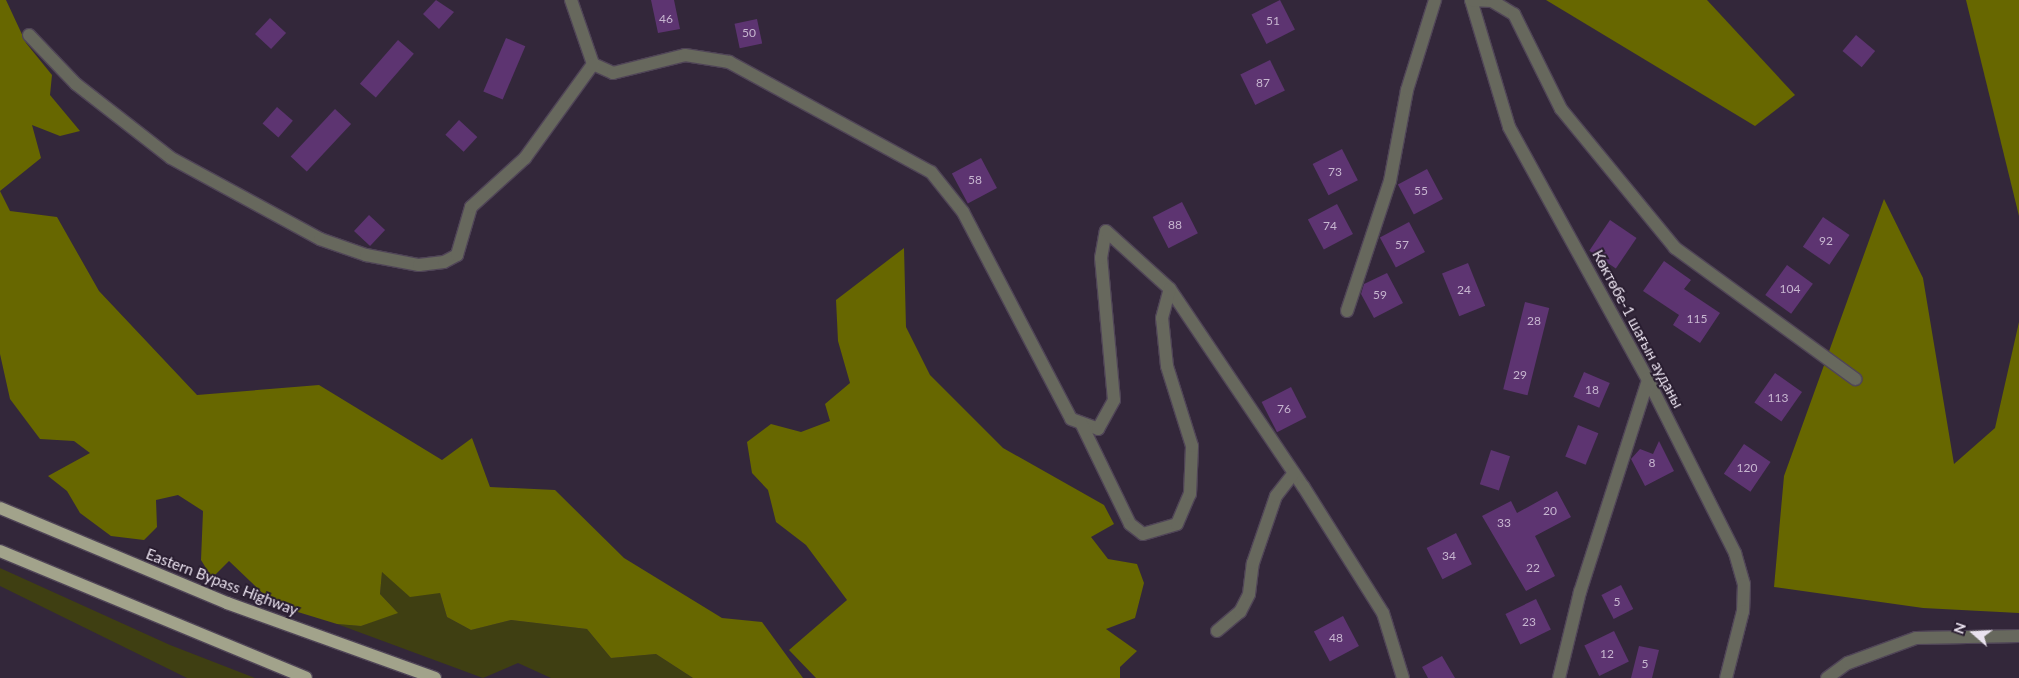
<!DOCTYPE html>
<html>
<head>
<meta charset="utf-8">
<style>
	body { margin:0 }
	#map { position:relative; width:2019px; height:678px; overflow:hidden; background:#33273a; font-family:Lato,sans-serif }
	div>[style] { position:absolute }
	.green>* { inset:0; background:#3f3f12 }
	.forest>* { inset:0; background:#676700 }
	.building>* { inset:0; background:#5d3471; transform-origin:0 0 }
	.roads { filter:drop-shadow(1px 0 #504557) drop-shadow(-1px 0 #504557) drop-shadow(0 1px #504557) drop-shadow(0 -1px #504557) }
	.street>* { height:12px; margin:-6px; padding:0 6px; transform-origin:6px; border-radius:6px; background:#67685d }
	.primary>* { height:12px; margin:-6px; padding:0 6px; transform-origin:6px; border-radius:6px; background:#a2a38b }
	span { translate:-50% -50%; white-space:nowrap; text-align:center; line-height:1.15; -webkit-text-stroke:4px #291d30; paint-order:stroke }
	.number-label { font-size:12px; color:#c7b6d0 }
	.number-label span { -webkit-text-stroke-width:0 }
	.street-label { font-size:15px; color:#eae2ef }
	.north { position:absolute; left:1949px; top:608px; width:50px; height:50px; -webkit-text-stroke:4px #291d30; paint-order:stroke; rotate:289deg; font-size:14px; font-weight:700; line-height:20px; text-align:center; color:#eae2ef }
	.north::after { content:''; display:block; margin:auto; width:18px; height:22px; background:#eae2ef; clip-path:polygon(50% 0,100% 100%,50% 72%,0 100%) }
</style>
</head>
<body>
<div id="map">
	<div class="green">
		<div style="clip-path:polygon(0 568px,170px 645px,255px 678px,187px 678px,0 586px)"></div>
		<div style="clip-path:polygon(382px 572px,440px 593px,447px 617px,471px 630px,511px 620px,587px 629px,611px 658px,656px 654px,693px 678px,551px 678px,518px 663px,483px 678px,337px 624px,361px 626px,397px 612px,380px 594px)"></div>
	</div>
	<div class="forest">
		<div style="clip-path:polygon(0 0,6px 0,26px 43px,52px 75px,50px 95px,80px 131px,60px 136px,32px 125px,41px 158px,0 191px,10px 211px,57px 217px,99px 291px,197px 395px,319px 385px,442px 460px,472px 438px,490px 487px,555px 490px,624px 558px,722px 618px,762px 622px,803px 678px,693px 678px,656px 654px,611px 658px,587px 629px,511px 620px,471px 630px,447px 617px,440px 593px,410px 597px,382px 572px,380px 594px,398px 613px,361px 626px,337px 624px,275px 605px,229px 561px,212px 578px,201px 560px,203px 511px,178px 495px,156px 500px,157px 527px,144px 540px,111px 536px,80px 513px,67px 491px,48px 476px,90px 453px,74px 441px,40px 439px,10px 399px,0 354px)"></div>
		<div style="clip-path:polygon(1546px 0,1707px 0,1795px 95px,1755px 126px)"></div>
		<div style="clip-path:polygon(1966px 0,2019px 0,2019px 216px)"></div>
		<div style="clip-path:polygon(1884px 199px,1923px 278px,1954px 464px,1995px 428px,2019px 322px,2019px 613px,1923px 608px,1774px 587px,1784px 476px)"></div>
		<div style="clip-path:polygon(904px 248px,906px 327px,930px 375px,1003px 448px,1104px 505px,1114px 524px,1091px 537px,1108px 559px,1137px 564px,1144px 583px,1135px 618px,1106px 629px,1137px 651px,1120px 667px,1120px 678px,816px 678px,789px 650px,847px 600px,806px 545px,776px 522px,768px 490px,752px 473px,747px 442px,771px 424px,801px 432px,830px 421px,825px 404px,850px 383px,838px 341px,836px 300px)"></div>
	</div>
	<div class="building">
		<div style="clip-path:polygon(436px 0,454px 12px,439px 29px,423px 14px)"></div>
		<div style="clip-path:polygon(651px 0,674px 0,680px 29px,658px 33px)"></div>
		<div style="left:1280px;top:0;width:33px;height:32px;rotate:63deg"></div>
		<div style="left:270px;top:18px;width:22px;height:22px;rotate:43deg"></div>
		<div style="left:757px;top:19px;width:25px;height:23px;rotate:78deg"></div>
		<div style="left:1856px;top:35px;width:25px;height:21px;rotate:40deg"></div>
		<div style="left:506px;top:38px;width:21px;height:58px;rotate:23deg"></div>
		<div style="left:398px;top:40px;width:21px;height:58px;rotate:41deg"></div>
		<div style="left:1270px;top:60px;width:34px;height:33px;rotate:64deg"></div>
		<div style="left:277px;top:107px;width:21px;height:22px;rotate:41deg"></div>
		<div style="left:335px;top:109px;width:22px;height:65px;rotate:43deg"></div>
		<div style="left:459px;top:120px;width:25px;height:20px;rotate:43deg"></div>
		<div style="left:1342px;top:149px;width:35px;height:33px;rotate:63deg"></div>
		<div style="left:981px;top:158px;width:34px;height:33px;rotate:62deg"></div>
		<div style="left:1427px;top:169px;width:34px;height:33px;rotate:62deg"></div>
		<div style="left:1182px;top:202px;width:35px;height:33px;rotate:63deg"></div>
		<div style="left:1337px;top:204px;width:34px;height:33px;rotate:62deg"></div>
		<div style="left:369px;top:215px;width:22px;height:22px;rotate:43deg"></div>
		<div style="left:1823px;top:217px;width:32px;height:36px;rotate:34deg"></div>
		<div style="left:1610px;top:220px;width:32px;height:37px;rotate:34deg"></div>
		<div style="left:1409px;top:222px;width:34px;height:33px;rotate:62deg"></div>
		<div style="clip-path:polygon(1664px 261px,1691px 280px,1684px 289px,1720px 313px,1700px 343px,1673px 325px,1679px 315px,1643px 291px)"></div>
		<div style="left:1468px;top:263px;width:46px;height:28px;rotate:68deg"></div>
		<div style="left:1787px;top:265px;width:32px;height:37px;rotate:36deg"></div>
		<div style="clip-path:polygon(1387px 273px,1403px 303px,1374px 318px,1361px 294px,1364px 284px)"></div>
		<div style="left:1525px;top:302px;width:25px;height:90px;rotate:14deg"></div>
		<div style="left:1584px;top:372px;width:28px;height:27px;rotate:23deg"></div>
		<div style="left:1775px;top:373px;width:33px;height:36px;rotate:35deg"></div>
		<div style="left:1291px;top:387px;width:34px;height:33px;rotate:63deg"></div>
		<div style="left:1578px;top:425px;width:22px;height:34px;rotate:22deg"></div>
		<div style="clip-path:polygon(1659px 441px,1674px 471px,1645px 486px,1631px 459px,1640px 449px,1653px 454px)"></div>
		<div style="left:1744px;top:444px;width:32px;height:36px;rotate:34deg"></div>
		<div style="left:1491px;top:450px;width:20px;height:36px;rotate:18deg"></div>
		<div style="clip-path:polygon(1557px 491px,1571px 517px,1535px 536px,1555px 576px,1526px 591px,1482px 516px,1511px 501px,1517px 513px)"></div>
		<div style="left:1456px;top:533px;width:35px;height:33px;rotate:63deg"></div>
		<div style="left:1621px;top:585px;width:27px;height:22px;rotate:63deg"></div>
		<div style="left:1536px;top:599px;width:34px;height:34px;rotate:64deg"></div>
		<div style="left:1343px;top:616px;width:34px;height:33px;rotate:62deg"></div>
		<div style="left:1614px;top:631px;width:34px;height:33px;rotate:64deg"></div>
		<div style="clip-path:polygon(1639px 646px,1659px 650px,1652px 678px,1631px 678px)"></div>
		<div style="clip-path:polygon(1442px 656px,1455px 678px,1428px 678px,1422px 667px)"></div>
	</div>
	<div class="roads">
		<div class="street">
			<div style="left:571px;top:0;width:68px;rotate:71deg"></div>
			<div style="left:593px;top:64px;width:22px;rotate:24deg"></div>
			<div style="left:613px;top:73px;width:74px;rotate:-14deg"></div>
			<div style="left:685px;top:55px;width:45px;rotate:9deg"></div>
			<div style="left:729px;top:62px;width:230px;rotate:28.6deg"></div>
			<div style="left:931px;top:172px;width:51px;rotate:51.3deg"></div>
			<div style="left:963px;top:212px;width:233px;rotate:62.4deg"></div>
			<div style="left:1071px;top:419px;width:29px;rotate:20deg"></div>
			<div style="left:1098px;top:429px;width:33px;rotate:-61deg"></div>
			<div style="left:1114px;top:400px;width:143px;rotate:-95.2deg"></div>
			<div style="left:1101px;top:258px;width:27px;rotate:-80deg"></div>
			<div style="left:1106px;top:231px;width:86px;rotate:42.2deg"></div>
			<div style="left:1170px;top:289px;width:238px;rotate:56deg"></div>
			<div style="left:1303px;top:486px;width:150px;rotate:57.8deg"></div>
			<div style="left:1383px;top:613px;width:68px;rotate:72.9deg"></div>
			<div style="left:1471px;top:0;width:133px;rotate:73.3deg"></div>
			<div style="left:1509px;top:127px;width:289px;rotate:61.2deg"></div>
			<div style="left:1648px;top:380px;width:194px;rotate:63.3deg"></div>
			<div style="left:1735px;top:553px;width:32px;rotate:74deg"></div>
			<div style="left:1744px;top:584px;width:27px;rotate:92deg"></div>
			<div style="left:1743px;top:611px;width:69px;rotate:104.2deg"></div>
			<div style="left:1471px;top:0;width:21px;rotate:3deg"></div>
			<div style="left:1492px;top:1px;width:26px;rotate:31deg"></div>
			<div style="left:1514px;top:14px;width:106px;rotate:63.7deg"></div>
			<div style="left:1561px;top:109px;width:180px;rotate:50.6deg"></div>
			<div style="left:1675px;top:248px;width:223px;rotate:36deg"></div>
			<div style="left:29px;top:35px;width:68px;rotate:46.2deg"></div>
			<div style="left:76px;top:84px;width:120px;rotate:37.9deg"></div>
			<div style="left:171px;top:158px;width:170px;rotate:28.5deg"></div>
			<div style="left:320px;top:239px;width:49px;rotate:19.2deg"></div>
			<div style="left:366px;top:255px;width:54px;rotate:10.7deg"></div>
			<div style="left:419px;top:265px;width:25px;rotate:-7deg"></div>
			<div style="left:444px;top:262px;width:15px;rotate:-28deg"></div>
			<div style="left:457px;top:255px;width:50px;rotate:-73.7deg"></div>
			<div style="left:471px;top:207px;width:73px;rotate:-42.2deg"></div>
			<div style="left:525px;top:158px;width:116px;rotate:-54.1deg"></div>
			<div style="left:1347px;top:311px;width:137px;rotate:-71.7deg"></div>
			<div style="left:1390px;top:181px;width:93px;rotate:-79.4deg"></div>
			<div style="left:1407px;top:90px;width:94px;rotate:-72.7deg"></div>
			<div style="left:1081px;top:423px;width:112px;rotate:64.1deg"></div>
			<div style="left:1130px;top:524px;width:16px;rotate:38deg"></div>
			<div style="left:1143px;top:534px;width:35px;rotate:-16deg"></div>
			<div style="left:1177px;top:524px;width:33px;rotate:-67deg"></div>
			<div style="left:1190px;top:494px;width:48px;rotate:-87.6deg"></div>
			<div style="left:1192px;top:446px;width:84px;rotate:-107.4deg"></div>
			<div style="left:1167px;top:366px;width:48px;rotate:-95.9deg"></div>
			<div style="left:1162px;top:318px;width:30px;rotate:-75deg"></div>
			<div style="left:1217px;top:631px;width:30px;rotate:-40deg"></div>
			<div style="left:1240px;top:612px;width:20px;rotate:-63deg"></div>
			<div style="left:1249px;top:594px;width:31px;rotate:-83deg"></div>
			<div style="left:1253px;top:563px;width:71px;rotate:-71.1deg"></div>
			<div style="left:1276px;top:496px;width:29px;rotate:-52deg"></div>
			<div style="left:1559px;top:678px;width:89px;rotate:-76.3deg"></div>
			<div style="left:1580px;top:592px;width:223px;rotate:-72.2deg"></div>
			<div style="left:1827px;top:678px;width:26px;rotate:-36deg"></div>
			<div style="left:1848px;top:663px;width:72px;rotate:-20.2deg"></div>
			<div style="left:1916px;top:638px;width:103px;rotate:-1.1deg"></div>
		</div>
		<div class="primary">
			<div style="left:0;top:508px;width:246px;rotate:22.7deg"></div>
			<div style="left:227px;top:603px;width:221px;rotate:19.8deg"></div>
			<div style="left:0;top:551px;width:331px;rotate:22.5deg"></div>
		</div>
	</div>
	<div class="number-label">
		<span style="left:666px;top:19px">46</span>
		<span style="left:1273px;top:21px">51</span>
		<span style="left:749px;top:33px">50</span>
		<span style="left:1263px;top:83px">87</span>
		<span style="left:1335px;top:172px">73</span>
		<span style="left:975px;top:180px">58</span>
		<span style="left:1421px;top:191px">55</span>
		<span style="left:1175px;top:225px">88</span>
		<span style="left:1330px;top:226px">74</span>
		<span style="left:1826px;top:241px">92</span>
		<span style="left:1402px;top:245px">57</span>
		<span style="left:1790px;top:289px">104</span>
		<span style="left:1464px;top:290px">24</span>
		<span style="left:1380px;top:295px">59</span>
		<span style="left:1697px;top:319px">115</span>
		<span style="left:1534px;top:321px">28</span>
		<span style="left:1520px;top:375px">29</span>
		<span style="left:1592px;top:390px">18</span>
		<span style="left:1778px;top:398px">113</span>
		<span style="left:1284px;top:409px">76</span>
		<span style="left:1652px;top:463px">8</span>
		<span style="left:1747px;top:468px">120</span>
		<span style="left:1550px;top:511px">20</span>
		<span style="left:1504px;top:523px">33</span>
		<span style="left:1449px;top:556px">34</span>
		<span style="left:1533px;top:568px">22</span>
		<span style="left:1617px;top:602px">5</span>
		<span style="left:1529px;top:622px">23</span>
		<span style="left:1336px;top:638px">48</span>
		<span style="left:1607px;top:654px">12</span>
		<span style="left:1645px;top:664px">5</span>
	</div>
	<div class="street-label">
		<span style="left:1638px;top:329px;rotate:62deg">Көктөбе-1 шағын ауданы</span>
		<span style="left:222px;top:582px;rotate:21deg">Eastern Bypass Highway</span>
	</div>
	<div class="north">N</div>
</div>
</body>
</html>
